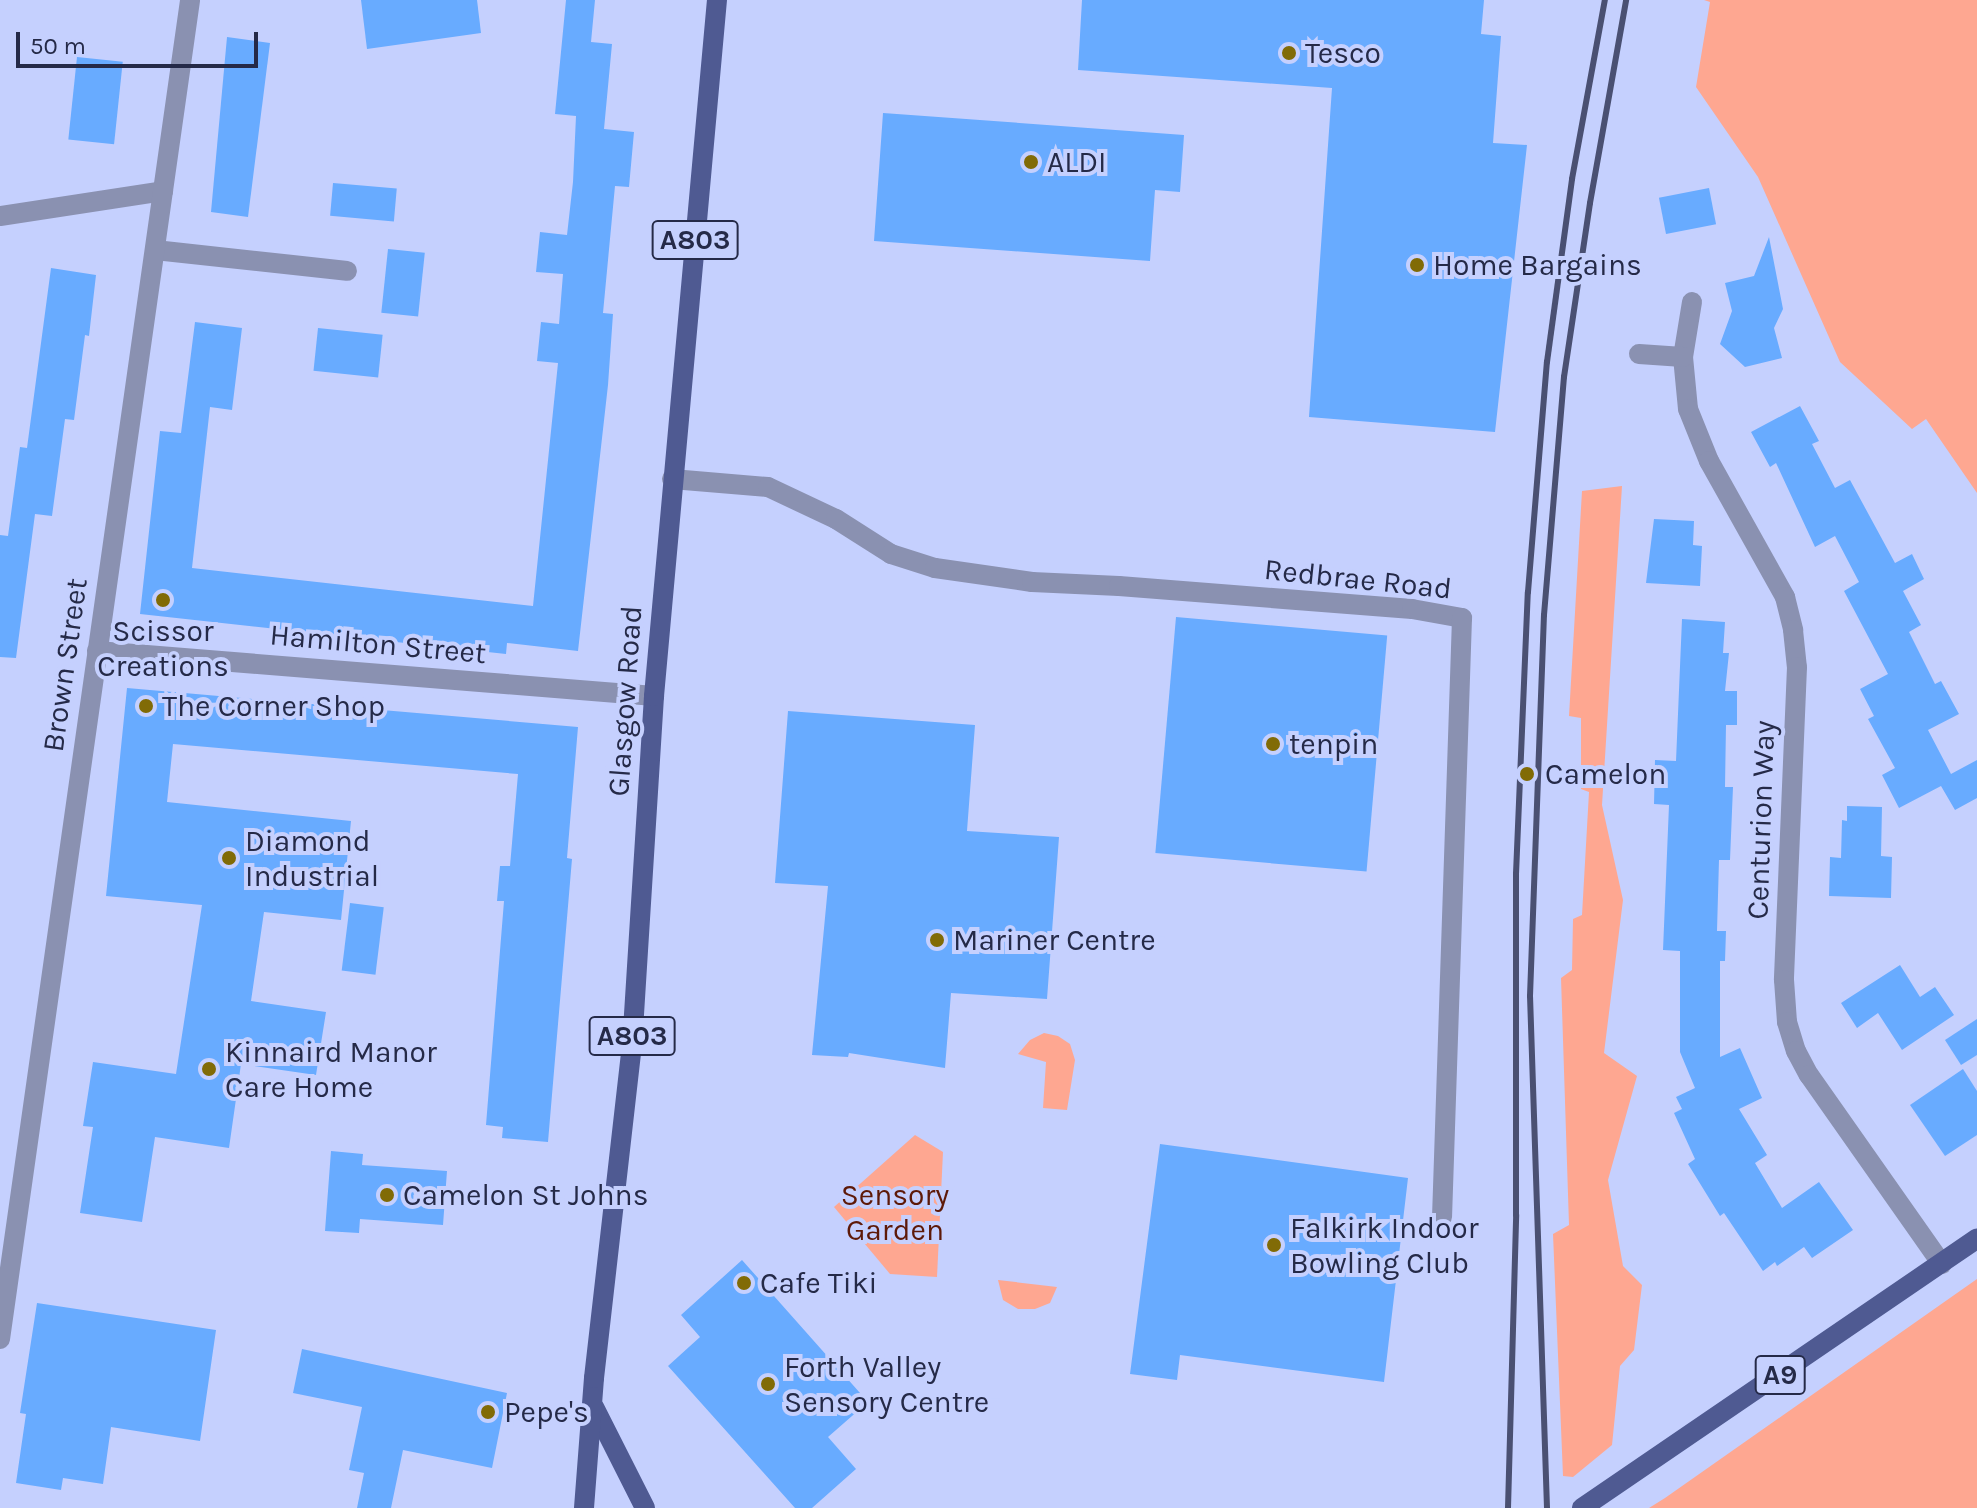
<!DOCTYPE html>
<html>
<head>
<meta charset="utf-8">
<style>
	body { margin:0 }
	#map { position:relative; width:1977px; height:1508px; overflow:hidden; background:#c5d0fe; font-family:Karla,sans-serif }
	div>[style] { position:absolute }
	.green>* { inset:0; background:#fea791 }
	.building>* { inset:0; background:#68abff; transform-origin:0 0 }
	.minor>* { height:20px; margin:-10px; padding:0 10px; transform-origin:10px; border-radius:10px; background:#8a91b1 }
	.major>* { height:20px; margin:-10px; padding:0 10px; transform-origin:10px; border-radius:10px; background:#4f5a92 }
	.rail>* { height:6px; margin:-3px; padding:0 3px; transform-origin:3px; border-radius:3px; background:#4a5072 }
	.dots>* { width:22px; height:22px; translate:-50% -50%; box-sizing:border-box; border:4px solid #c5d0fe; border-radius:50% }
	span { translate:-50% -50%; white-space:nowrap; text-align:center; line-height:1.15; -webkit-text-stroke:8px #c5d0fe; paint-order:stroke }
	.shield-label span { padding:2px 6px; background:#c5d0fe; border:2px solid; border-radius:6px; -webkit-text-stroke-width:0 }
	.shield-label { font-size:28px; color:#252a48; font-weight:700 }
	.poi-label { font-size:30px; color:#252a48 }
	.left { translate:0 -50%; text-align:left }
	.street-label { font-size:30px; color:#252a48 }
	.park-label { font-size:30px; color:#5d1908 }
	.scale { position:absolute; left:16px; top:32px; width:242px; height:36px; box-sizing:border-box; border:4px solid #252a48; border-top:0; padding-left:10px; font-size:24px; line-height:28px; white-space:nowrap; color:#252a48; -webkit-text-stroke:6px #c5d0fe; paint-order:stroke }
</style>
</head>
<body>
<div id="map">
	<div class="green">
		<div style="clip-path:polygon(1704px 0,1977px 0,1977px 493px,1926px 419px,1912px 429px,1840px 362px,1758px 177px,1696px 87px,1710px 2px)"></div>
		<div style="clip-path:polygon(1622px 486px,1602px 805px,1623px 900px,1604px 1053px,1637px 1076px,1608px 1180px,1623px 1266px,1642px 1285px,1634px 1350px,1620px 1366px,1612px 1445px,1573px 1477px,1563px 1476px,1553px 1234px,1569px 1225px,1561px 978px,1572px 970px,1573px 919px,1582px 915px,1589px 792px,1581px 789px,1581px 718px,1569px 716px,1582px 491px)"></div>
		<div style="clip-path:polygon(1044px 1033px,1058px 1036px,1070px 1044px,1075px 1060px,1067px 1110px,1043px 1108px,1046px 1062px,1018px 1054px,1030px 1040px)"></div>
		<div style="clip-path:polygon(915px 1135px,943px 1152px,937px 1277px,890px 1274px,834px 1207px)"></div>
		<div style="clip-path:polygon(1977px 1279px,1977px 1508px,1649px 1508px,1665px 1498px)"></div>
		<div style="clip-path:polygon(998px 1280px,1057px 1287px,1050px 1303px,1035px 1309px,1018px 1309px,1003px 1300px)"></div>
	</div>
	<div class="building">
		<div style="clip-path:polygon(361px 0,477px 0,481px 33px,367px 49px)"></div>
		<div style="clip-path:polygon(566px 0,595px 0,591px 42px,612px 44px,604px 129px,634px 132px,629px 187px,615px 186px,603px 313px,613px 314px,608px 385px,578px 651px,507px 643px,506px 654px,140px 614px,160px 431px,181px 433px,195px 322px,242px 328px,232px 410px,210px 407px,192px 568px,533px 606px,558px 363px,537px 361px,541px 322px,559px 324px,563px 274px,536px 272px,540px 232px,567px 235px,573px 182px,576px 116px,555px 114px)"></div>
		<div style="clip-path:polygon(1082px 0,1484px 0,1481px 34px,1501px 36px,1493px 143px,1527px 145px,1495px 432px,1309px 417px,1332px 88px,1078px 70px)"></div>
		<div style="clip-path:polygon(227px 37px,270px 43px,248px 217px,211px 212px)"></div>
		<div style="left:77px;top:57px;width:46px;height:83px;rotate:6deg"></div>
		<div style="clip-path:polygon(883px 113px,1184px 135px,1180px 192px,1155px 190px,1150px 261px,874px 241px)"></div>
		<div style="left:333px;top:183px;width:64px;height:33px;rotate:5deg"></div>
		<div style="left:1709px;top:188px;width:37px;height:51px;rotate:79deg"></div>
		<div style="clip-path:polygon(1769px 237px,1783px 309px,1774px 328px,1782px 358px,1745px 367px,1720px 344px,1732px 311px,1725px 283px,1754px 276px)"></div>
		<div style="left:388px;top:249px;width:37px;height:64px;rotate:6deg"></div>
		<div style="clip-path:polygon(51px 268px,96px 275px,89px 336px,85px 335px,74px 420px,65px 419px,52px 516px,35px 514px,16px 658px,0 657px,0 535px,8px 536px,20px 447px,27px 448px)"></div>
		<div style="left:318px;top:328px;width:65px;height:43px;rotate:6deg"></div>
		<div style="clip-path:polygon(1800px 406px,1819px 441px,1812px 444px,1835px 488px,1850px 480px,1895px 563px,1912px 554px,1924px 579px,1903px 591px,1921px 625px,1909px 632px,1935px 684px,1941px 681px,1959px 714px,1928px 730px,1951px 774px,1977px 760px,1977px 798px,1955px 810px,1941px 786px,1899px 808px,1882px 775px,1895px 768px,1868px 719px,1874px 716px,1860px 689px,1888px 674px,1844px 591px,1859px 582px,1835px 536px,1815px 547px,1776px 463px,1770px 467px,1751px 432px)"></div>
		<div style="clip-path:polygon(1654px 519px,1694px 521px,1693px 545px,1702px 546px,1700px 586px,1646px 583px)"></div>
		<div style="left:1176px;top:617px;width:212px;height:237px;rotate:5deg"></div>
		<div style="clip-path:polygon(1682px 619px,1725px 622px,1723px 653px,1729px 653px,1725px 691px,1737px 691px,1737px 725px,1726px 725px,1725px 787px,1733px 787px,1730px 860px,1719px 860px,1717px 931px,1726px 931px,1725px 961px,1720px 961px,1720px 1057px,1740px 1048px,1762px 1098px,1739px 1109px,1767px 1155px,1755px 1163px,1782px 1208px,1819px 1182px,1853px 1230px,1812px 1258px,1804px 1247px,1777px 1266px,1775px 1262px,1763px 1271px,1724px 1213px,1720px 1216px,1688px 1164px,1695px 1159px,1674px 1113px,1682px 1109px,1676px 1097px,1695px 1088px,1680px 1052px,1680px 951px,1663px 950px,1669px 805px,1654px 804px,1655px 760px,1676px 761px)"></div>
		<div style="clip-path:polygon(127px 688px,578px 727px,567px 858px,572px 859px,548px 1142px,502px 1138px,503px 1127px,486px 1125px,504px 901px,497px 901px,500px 866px,510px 866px,518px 774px,173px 744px,167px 802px,351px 821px,341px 920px,264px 912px,251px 1001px,326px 1012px,316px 1075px,241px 1064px,229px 1148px,155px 1137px,142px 1222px,80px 1213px,93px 1127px,83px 1126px,93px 1062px,176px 1074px,202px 905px,106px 896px)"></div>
		<div style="clip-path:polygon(788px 711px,975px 725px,967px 831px,1059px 837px,1047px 999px,951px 993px,945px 1068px,849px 1053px,848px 1057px,812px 1055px,828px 886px,775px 883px)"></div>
		<div style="clip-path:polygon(1847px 806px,1882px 807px,1881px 856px,1892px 857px,1891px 898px,1829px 896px,1830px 857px,1841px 858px,1842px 820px,1847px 821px)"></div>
		<div style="left:350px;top:903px;width:34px;height:68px;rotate:7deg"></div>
		<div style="clip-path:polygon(1900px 965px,1920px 997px,1935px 987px,1954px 1015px,1902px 1050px,1878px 1013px,1857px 1028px,1841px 1003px)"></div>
		<div style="clip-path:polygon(1977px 1019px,1977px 1055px,1961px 1065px,1945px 1040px)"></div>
		<div style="clip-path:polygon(1963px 1069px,1977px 1091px,1977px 1135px,1945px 1156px,1910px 1105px)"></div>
		<div style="clip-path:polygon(1160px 1144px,1408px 1178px,1384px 1382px,1180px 1355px,1177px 1380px,1130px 1374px)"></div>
		<div style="clip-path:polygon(331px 1151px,363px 1154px,362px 1165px,447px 1171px,443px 1225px,360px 1219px,359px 1233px,325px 1231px)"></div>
		<div style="clip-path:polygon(742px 1260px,868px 1402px,828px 1437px,856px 1469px,812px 1508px,795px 1508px,668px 1366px,700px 1337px,681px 1315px)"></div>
		<div style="clip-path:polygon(37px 1303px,216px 1330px,200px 1441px,111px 1427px,103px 1484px,63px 1478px,61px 1490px,16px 1483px,26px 1414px,20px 1413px)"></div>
		<div style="clip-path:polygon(302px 1349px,507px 1393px,492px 1468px,403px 1450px,391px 1508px,357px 1508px,364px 1473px,349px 1470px,362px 1407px,293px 1393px)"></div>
	</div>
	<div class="minor">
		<div style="left:0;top:216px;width:165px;rotate:-8.7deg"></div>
		<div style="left:155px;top:250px;width:193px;rotate:6.2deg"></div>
		<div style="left:1692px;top:302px;width:56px;rotate:99.3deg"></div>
		<div style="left:1683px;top:357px;width:52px;rotate:84.5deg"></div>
		<div style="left:1688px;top:409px;width:56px;rotate:68deg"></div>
		<div style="left:1709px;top:461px;width:156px;rotate:60.8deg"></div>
		<div style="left:1785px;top:597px;width:34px;rotate:76deg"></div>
		<div style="left:1793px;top:630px;width:37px;rotate:84deg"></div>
		<div style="left:1797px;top:667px;width:313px;rotate:92.4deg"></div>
		<div style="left:1784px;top:980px;width:42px;rotate:85.9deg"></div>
		<div style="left:1787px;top:1022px;width:30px;rotate:73deg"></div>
		<div style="left:1796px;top:1051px;width:27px;rotate:62deg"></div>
		<div style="left:1809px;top:1075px;width:231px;rotate:54.9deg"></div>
		<div style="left:1639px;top:354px;width:44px;rotate:3.9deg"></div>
		<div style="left:672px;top:479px;width:96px;rotate:4.8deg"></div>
		<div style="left:768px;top:487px;width:75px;rotate:25.2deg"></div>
		<div style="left:836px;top:519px;width:65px;rotate:32.5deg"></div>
		<div style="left:891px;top:554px;width:46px;rotate:17.7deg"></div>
		<div style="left:935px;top:568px;width:98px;rotate:8.2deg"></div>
		<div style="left:1032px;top:582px;width:87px;rotate:2.6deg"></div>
		<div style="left:1119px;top:586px;width:294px;rotate:4.5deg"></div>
		<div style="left:1412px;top:609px;width:51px;rotate:10.2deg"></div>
		<div style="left:1462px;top:618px;width:599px;rotate:91.91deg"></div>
		<div style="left:97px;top:651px;width:559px;rotate:4.62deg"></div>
		<div style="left:0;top:1339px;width:1352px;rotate:-81.92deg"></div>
	</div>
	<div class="major">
		<div style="left:594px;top:1407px;width:113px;rotate:63.2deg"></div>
		<div style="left:584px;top:1508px;width:130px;rotate:-85.6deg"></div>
		<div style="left:594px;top:1378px;width:334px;rotate:-83.5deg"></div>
		<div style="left:632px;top:1046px;width:351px;rotate:-86.4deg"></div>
		<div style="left:654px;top:696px;width:699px;rotate:-84.83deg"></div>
		<div style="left:1582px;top:1508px;width:478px;rotate:-34.3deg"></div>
	</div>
	<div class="rail">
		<div style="left:1508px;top:1508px;width:293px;rotate:-88.4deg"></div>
		<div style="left:1516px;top:1215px;width:341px;rotate:-90deg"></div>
		<div style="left:1516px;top:874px;width:282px;rotate:-87.6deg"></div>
		<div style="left:1528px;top:592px;width:231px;rotate:-85.3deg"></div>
		<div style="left:1547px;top:362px;width:185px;rotate:-82.2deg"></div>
		<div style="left:1572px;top:179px;width:182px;rotate:-79.6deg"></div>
		<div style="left:1547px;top:1508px;width:512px;rotate:-91.9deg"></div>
		<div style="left:1530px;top:996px;width:381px;rotate:-87.9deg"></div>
		<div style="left:1544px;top:615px;width:239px;rotate:-85.2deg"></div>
		<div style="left:1564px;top:377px;width:176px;rotate:-81.5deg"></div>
		<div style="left:1590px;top:203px;width:206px;rotate:-79.9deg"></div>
	</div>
	<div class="dots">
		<div style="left:1289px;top:53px;background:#816b06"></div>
		<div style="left:1031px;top:162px;background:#816b06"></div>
		<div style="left:1417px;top:265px;background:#816b06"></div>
		<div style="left:163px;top:600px;background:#816b06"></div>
		<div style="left:146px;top:706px;background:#816b06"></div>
		<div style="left:1273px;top:744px;background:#816b06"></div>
		<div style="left:1527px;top:774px;background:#816b06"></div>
		<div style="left:229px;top:858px;background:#816b06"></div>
		<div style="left:937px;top:940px;background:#816b06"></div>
		<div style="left:209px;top:1069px;background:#816b06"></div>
		<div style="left:387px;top:1195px;background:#816b06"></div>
		<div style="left:1274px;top:1245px;background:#816b06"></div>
		<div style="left:744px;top:1283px;background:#816b06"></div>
		<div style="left:768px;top:1384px;background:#816b06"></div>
		<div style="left:488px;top:1412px;background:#816b06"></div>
	</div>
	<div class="shield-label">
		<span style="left:695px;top:240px">A803</span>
		<span style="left:632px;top:1036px">A803</span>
		<span style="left:1780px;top:1375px">A9</span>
	</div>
	<div class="poi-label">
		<span class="left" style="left:1305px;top:53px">Tesco</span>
		<span class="left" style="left:1047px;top:162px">ALDI</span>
		<span class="left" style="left:1433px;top:265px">Home Bargains</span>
		<span style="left:163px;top:648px">Scissor<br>Creations</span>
		<span class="left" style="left:162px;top:706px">The Corner Shop</span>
		<span class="left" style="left:1289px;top:744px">tenpin</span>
		<span class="left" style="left:1545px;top:774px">Camelon</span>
		<span class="left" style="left:245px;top:858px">Diamond<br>Industrial</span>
		<span class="left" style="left:953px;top:940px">Mariner Centre</span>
		<span class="left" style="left:225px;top:1069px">Kinnaird Manor<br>Care Home</span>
		<span class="left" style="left:403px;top:1195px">Camelon St Johns</span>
		<span class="left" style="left:1290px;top:1245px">Falkirk Indoor<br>Bowling Club</span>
		<span class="left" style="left:760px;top:1283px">Cafe Tiki</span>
		<span class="left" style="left:784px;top:1384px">Forth Valley<br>Sensory Centre</span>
		<span class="left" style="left:504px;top:1412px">Pepe's</span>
	</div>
	<div class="street-label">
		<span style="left:1358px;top:579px;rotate:6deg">Redbrae Road</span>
		<span style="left:378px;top:644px;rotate:5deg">Hamilton Street</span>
		<span style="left:65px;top:665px;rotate:-82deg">Brown Street</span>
		<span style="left:625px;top:701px;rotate:-86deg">Glasgow Road</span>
		<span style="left:1761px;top:820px;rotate:-88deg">Centurion Way</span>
	</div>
	<div class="park-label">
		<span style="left:895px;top:1212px">Sensory<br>Garden</span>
	</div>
	<div class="scale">50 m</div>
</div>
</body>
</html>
